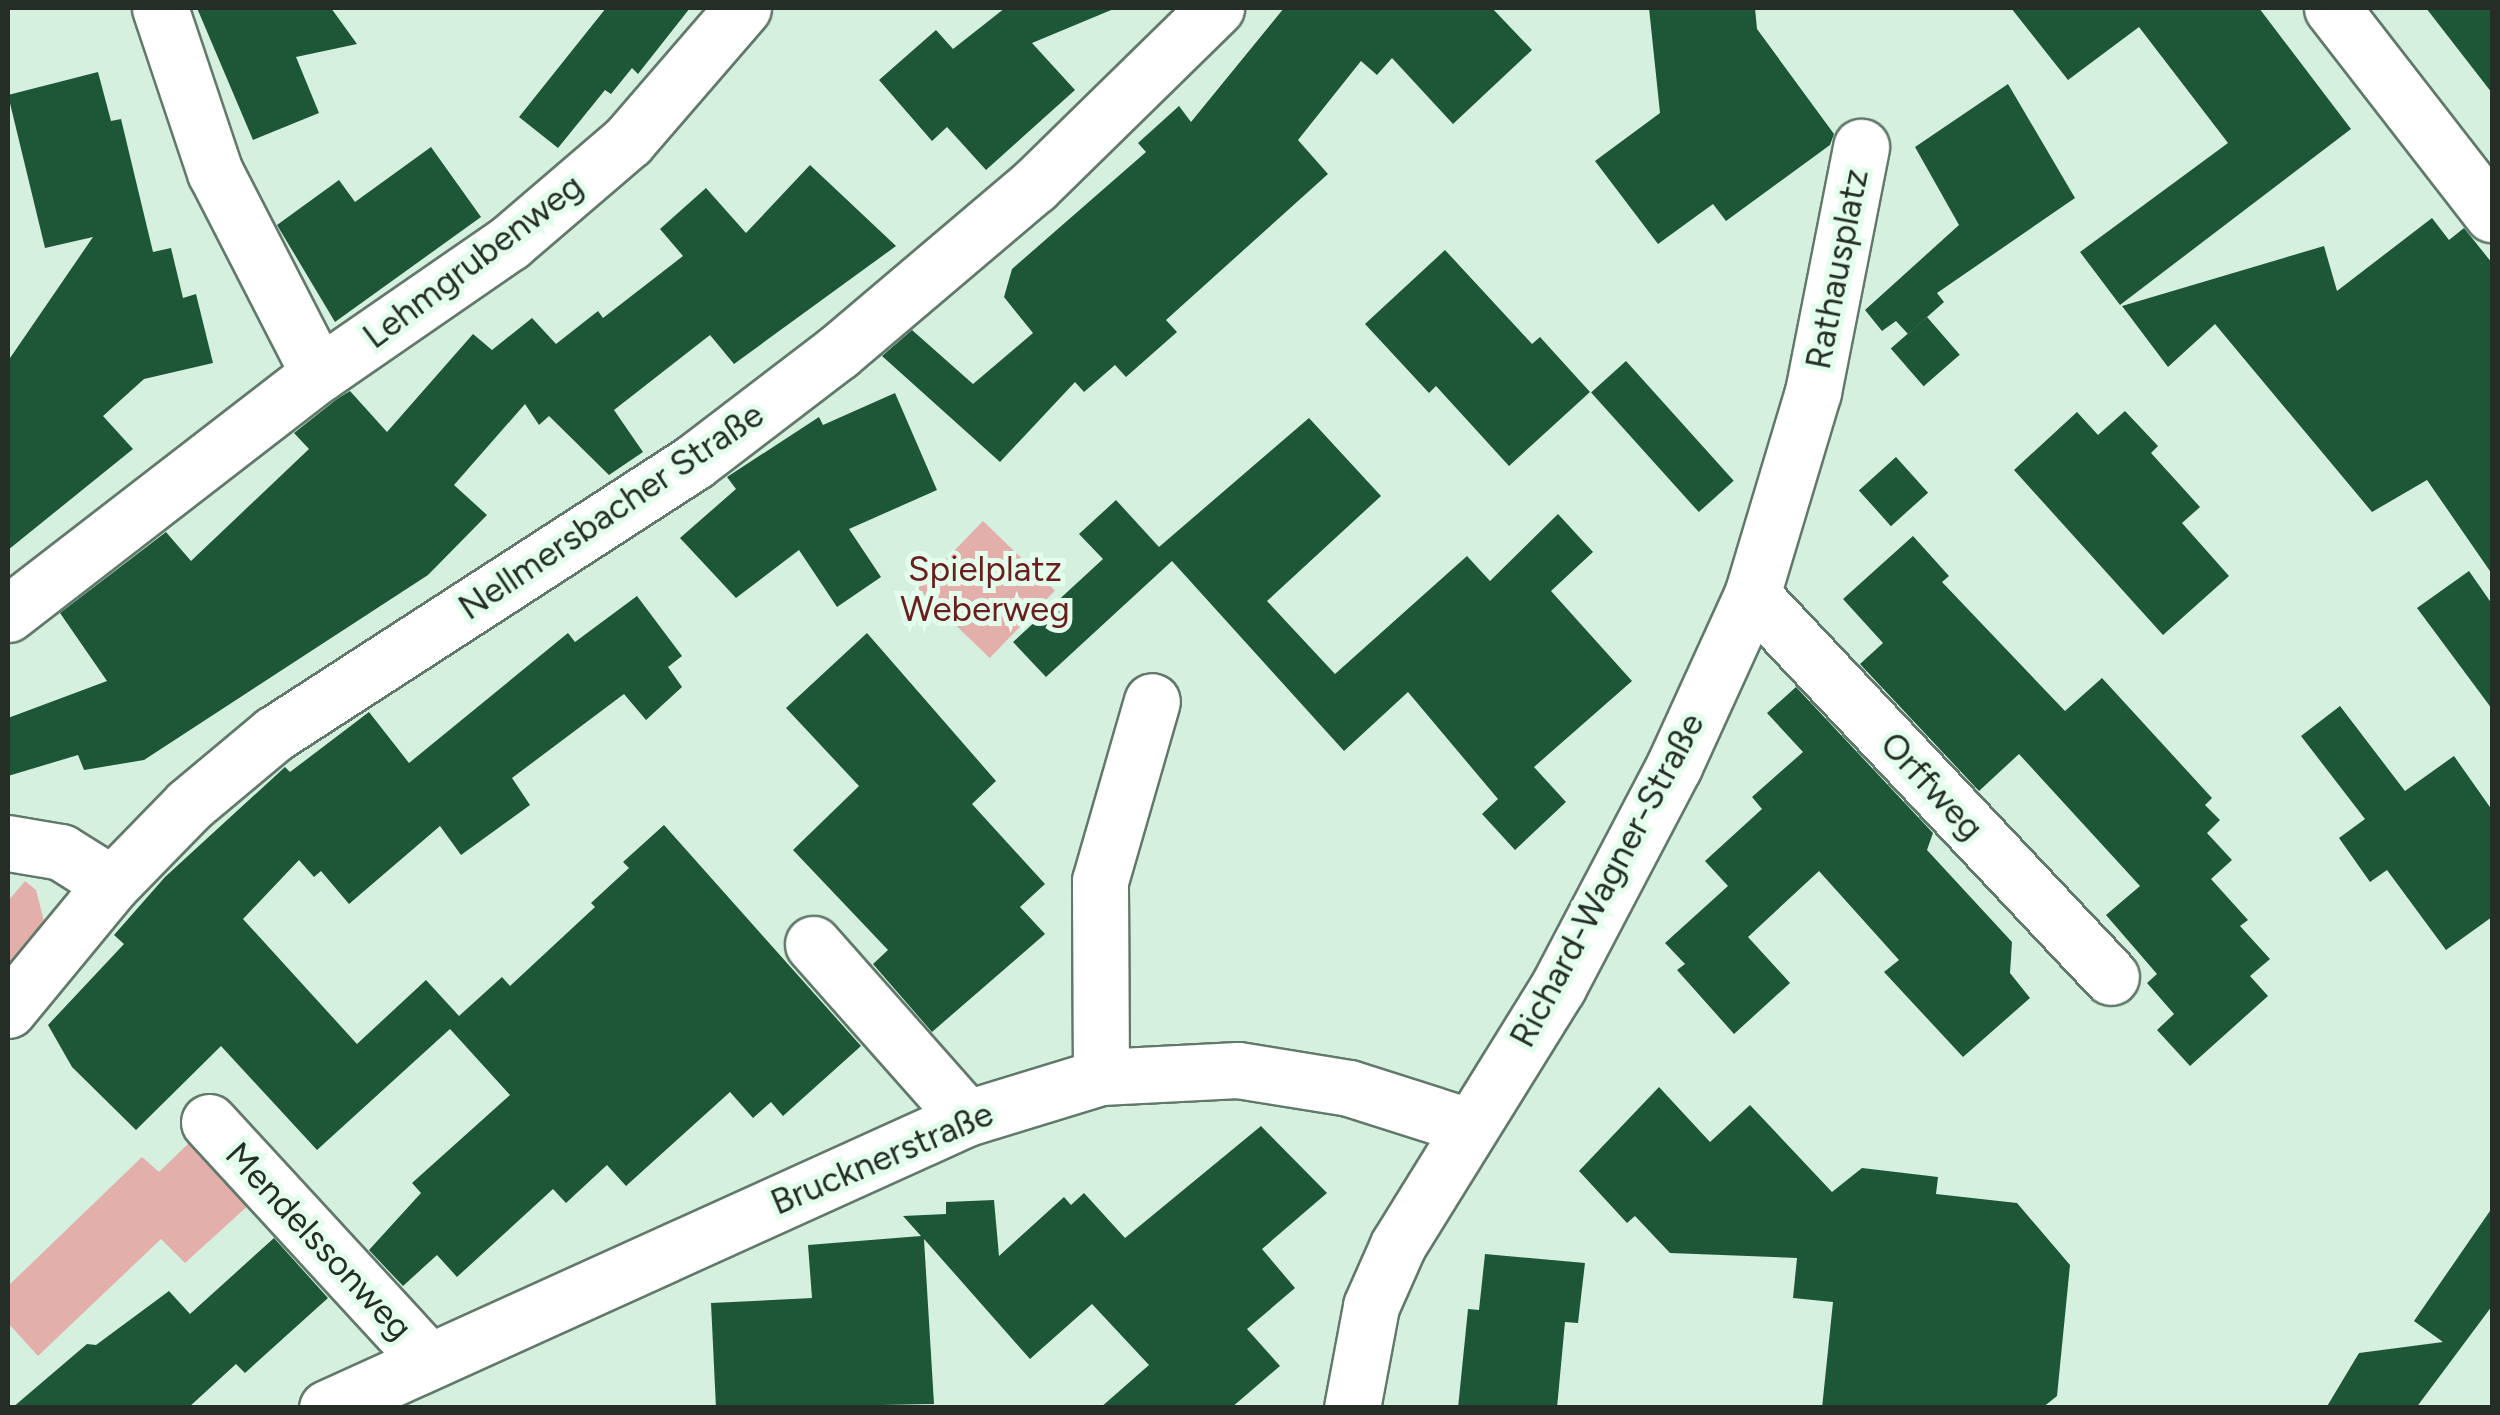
<!DOCTYPE html>
<html>
<head>
<meta charset="utf-8">
<style>
	body { margin:0 }
	#map { position:relative; width:2500px; height:1415px; overflow:hidden; background:#d6f0df; font-family:Figtree,sans-serif }
	div>[style] { position:absolute }
	.green>* { inset:0; background:#e2afaa; transform-origin:0 0 }
	.building>* { inset:0; background:#1d5738; transform-origin:0 0 }
	.roads { filter:drop-shadow(2px 0 #61796a) drop-shadow(-2px 0 #61796a) drop-shadow(0 2px #61796a) drop-shadow(0 -2px #61796a) }
	.minor>* { height:55px; margin:-27.5px; padding:0 27.5px; transform-origin:27.5px; border-radius:27.5px; background:#fff }
	span { translate:-50% -50%; white-space:nowrap; text-align:center; line-height:1.15; -webkit-text-stroke:10px #e3feec; paint-order:stroke }
	.street-label { font-size:35px; color:#242e27 }
	.park-label { font-size:35px; color:#6a1e1d }
	.frame { position:absolute; inset:0; border:10px solid #242e27; pointer-events:none }
</style>
</head>
<body>
<div id="map">
	<div class="green">
		<div style="left:983px;top:521px;width:100px;height:94px;rotate:44deg"></div>
		<div style="clip-path:polygon(25px 881px,36px 890px,44px 921px,9px 968px,8px 901px)"></div>
		<div style="clip-path:polygon(192px 1140px,252px 1202px,185px 1263px,161px 1239px,38px 1356px,8px 1323px,8px 1286px,142px 1157px,159px 1172px)"></div>
	</div>
	<div class="building">
		<div style="clip-path:polygon(197px 8px,331px 8px,357px 44px,296px 57px,319px 113px,253px 140px)"></div>
		<div style="clip-path:polygon(606px 8px,690px 8px,638px 74px,632px 68px,611px 94px,605px 90px,558px 148px,519px 117px)"></div>
		<div style="clip-path:polygon(1005px 8px,1116px 8px,1032px 43px,1075px 90px,986px 170px,947px 127px,932px 141px,879px 80px,936px 30px,953px 49px)"></div>
		<div style="clip-path:polygon(1284px 8px,1492px 8px,1532px 50px,1453px 124px,1392px 58px,1377px 75px,1361px 61px,1298px 140px,1328px 174px,1166px 320px,1177px 332px,1126px 377px,1115px 365px,1084px 392px,1075px 382px,1000px 462px,882px 356px,912px 330px,973px 384px,1033px 333px,1004px 297px,1012px 269px,1146px 152px,1138px 143px,1179px 106px,1191px 122px)"></div>
		<div style="clip-path:polygon(1649px 8px,1755px 8px,1757px 29px,1834px 134px,1830px 145px,1726px 221px,1713px 204px,1658px 244px,1595px 161px,1660px 113px)"></div>
		<div style="clip-path:polygon(2011px 8px,2259px 8px,2351px 129px,2120px 305px,2080px 252px,2228px 143px,2139px 27px,2068px 80px)"></div>
		<div style="clip-path:polygon(2426px 8px,2492px 8px,2492px 93px)"></div>
		<div style="clip-path:polygon(98px 72px,111px 121px,121px 119px,153px 252px,171px 248px,183px 298px,196px 294px,213px 363px,144px 379px,103px 416px,133px 449px,8px 550px,8px 361px,93px 237px,45px 248px,8px 95px)"></div>
		<div style="clip-path:polygon(2008px 84px,2075px 198px,1937px 293px,1944px 302px,1908px 334px,1896px 321px,1882px 331px,1865px 310px,1959px 225px,1915px 147px)"></div>
		<div style="clip-path:polygon(431px 147px,481px 217px,335px 322px,277px 225px,339px 180px,355px 202px)"></div>
		<div style="clip-path:polygon(810px 165px,896px 246px,734px 364px,710px 335px,614px 410px,643px 452px,609px 475px,549px 416px,539px 425px,525px 404px,454px 485px,487px 515px,428px 575px,144px 760px,84px 770px,78px 755px,8px 776px,8px 718px,107px 681px,60px 613px,166px 532px,191px 561px,309px 449px,294px 433px,337px 399px,350px 391px,387px 432px,473px 334px,492px 350px,532px 318px,556px 344px,598px 311px,603px 318px,683px 256px,660px 229px,706px 188px,746px 233px)"></div>
		<div style="clip-path:polygon(2432px 218px,2449px 240px,2464px 228px,2492px 263px,2492px 574px,2427px 480px,2372px 512px,2215px 324px,2168px 367px,2122px 306px,2324px 246px,2337px 291px)"></div>
		<div style="clip-path:polygon(1445px 250px,1532px 344px,1540px 337px,1590px 392px,1509px 466px,1436px 386px,1429px 393px,1365px 324px)"></div>
		<div style="left:1927px;top:317px;width:50px;height:48px;rotate:49deg"></div>
		<div style="left:1626px;top:361px;width:161px;height:47px;rotate:48deg"></div>
		<div style="clip-path:polygon(895px 393px,937px 490px,849px 529px,881px 577px,837px 607px,799px 550px,736px 598px,680px 538px,736px 489px,727px 477px,819px 417px,823px 425px)"></div>
		<div style="clip-path:polygon(2125px 411px,2158px 446px,2151px 453px,2200px 507px,2182px 523px,2229px 576px,2163px 635px,2014px 470px,2077px 412px,2098px 435px)"></div>
		<div style="clip-path:polygon(1309px 418px,1381px 496px,1267px 601px,1335px 674px,1467px 556px,1490px 581px,1558px 514px,1593px 552px,1551px 591px,1632px 681px,1534px 767px,1566px 802px,1515px 850px,1482px 814px,1498px 799px,1408px 692px,1344px 751px,1172px 561px,1046px 677px,1013px 642px,1103px 559px,1079px 534px,1116px 500px,1159px 547px)"></div>
		<div style="left:1896px;top:457px;width:48px;height:50px;rotate:48deg"></div>
		<div style="clip-path:polygon(1913px 536px,1949px 576px,1942px 582px,2065px 711px,2102px 678px,2212px 798px,2205px 805px,2220px 820px,2207px 833px,2232px 860px,2211px 879px,2248px 920px,2240px 926px,2270px 959px,2250px 976px,2268px 996px,2190px 1066px,2157px 1030px,2174px 1014px,2147px 983px,2157px 974px,2106px 915px,2140px 886px,2019px 754px,1979px 791px,1860px 664px,1883px 643px,1843px 599px)"></div>
		<div style="clip-path:polygon(2469px 571px,2492px 604px,2492px 709px,2417px 608px)"></div>
		<div style="clip-path:polygon(637px 596px,682px 656px,668px 667px,682px 687px,646px 720px,624px 694px,512px 778px,530px 805px,461px 855px,440px 826px,349px 904px,321px 871px,314px 877px,299px 860px,243px 919px,357px 1044px,426px 980px,459px 1016px,502px 977px,510px 986px,595px 907px,591px 903px,629px 868px,623px 862px,664px 825px,861px 1046px,783px 1116px,771px 1102px,753px 1118px,730px 1092px,626px 1186px,607px 1165px,566px 1203px,553px 1189px,457px 1277px,437px 1255px,403px 1286px,369px 1250px,421px 1193px,412px 1183px,510px 1095px,450px 1029px,317px 1150px,221px 1046px,136px 1130px,72px 1067px,48px 1025px,124px 944px,114px 935px,165px 877px,285px 767px,290px 772px,369px 712px,409px 763px,568px 633px,575px 642px)"></div>
		<div style="clip-path:polygon(867px 633px,996px 781px,972px 804px,1045px 884px,1020px 907px,1045px 934px,932px 1032px,873px 964px,888px 950px,793px 850px,859px 786px,786px 708px)"></div>
		<div style="clip-path:polygon(1796px 687px,1933px 833px,1927px 850px,2012px 942px,2010px 973px,2030px 998px,1963px 1057px,1884px 972px,1899px 960px,1819px 871px,1748px 937px,1790px 983px,1734px 1034px,1677px 970px,1685px 964px,1665px 943px,1728px 886px,1705px 861px,1762px 809px,1752px 797px,1803px 752px,1767px 713px)"></div>
		<div style="clip-path:polygon(2340px 706px,2405px 791px,2454px 756px,2492px 810px,2492px 917px,2446px 950px,2387px 870px,2370px 882px,2339px 838px,2365px 819px,2301px 736px)"></div>
		<div style="clip-path:polygon(1659px 1087px,1710px 1142px,1750px 1105px,1832px 1192px,1862px 1168px,1938px 1177px,1936px 1194px,2017px 1203px,2070px 1265px,2057px 1396px,2042px 1408px,1822px 1408px,1833px 1302px,1793px 1298px,1797px 1258px,1670px 1253px,1635px 1216px,1627px 1223px,1579px 1171px)"></div>
		<div style="clip-path:polygon(1261px 1126px,1327px 1193px,1262px 1249px,1295px 1288px,1247px 1329px,1280px 1366px,1231px 1408px,1100px 1408px,1149px 1365px,1092px 1304px,1030px 1359px,924px 1239px,934px 1404px,716px 1408px,711px 1303px,812px 1298px,808px 1245px,921px 1236px,903px 1216px,946px 1214px,946px 1202px,994px 1200px,999px 1256px,1064px 1197px,1071px 1205px,1084px 1193px,1125px 1238px)"></div>
		<div style="clip-path:polygon(2492px 1208px,2492px 1306px,2416px 1408px,2326px 1408px,2359px 1353px,2443px 1342px,2414px 1321px)"></div>
		<div style="clip-path:polygon(274px 1238px,328px 1298px,245px 1373px,236px 1364px,188px 1408px,12px 1408px,87px 1344px,96px 1345px,169px 1291px,190px 1314px)"></div>
		<div style="clip-path:polygon(1485px 1254px,1585px 1263px,1578px 1323px,1565px 1322px,1557px 1408px,1458px 1408px,1468px 1309px,1479px 1310px)"></div>
	</div>
	<div class="roads">
		<div class="minor">
			<div style="left:160px;top:8px;width:173px;rotate:71.5deg"></div>
			<div style="left:215px;top:172px;width:227px;rotate:62.8deg"></div>
			<div style="left:2332px;top:8px;width:261px;rotate:52.2deg"></div>
			<div style="left:1752px;top:595px;width:524px;rotate:46.78deg"></div>
			<div style="left:8px;top:614px;width:393px;rotate:-37.7deg"></div>
			<div style="left:319px;top:374px;width:231px;rotate:-34.6deg"></div>
			<div style="left:509px;top:243px;width:157px;rotate:-40.6deg"></div>
			<div style="left:628px;top:141px;width:176px;rotate:-49.2deg"></div>
			<div style="left:8px;top:843px;width:54px;rotate:9.6deg"></div>
			<div style="left:61px;top:852px;width:60px;rotate:32.1deg"></div>
			<div style="left:813px;top:944px;width:232px;rotate:48.5deg"></div>
			<div style="left:8px;top:1010px;width:163px;rotate:-50.5deg"></div>
			<div style="left:112px;top:884px;width:110px;rotate:-45.7deg"></div>
			<div style="left:189px;top:805px;width:111px;rotate:-39.9deg"></div>
			<div style="left:274px;top:734px;width:500px;rotate:-32.93deg"></div>
			<div style="left:694px;top:462px;width:181px;rotate:-37.4deg"></div>
			<div style="left:838px;top:352px;width:257px;rotate:-40.3deg"></div>
			<div style="left:1034px;top:186px;width:255px;rotate:-44.4deg"></div>
			<div style="left:1101px;top:1077px;width:196px;rotate:-90.3deg"></div>
			<div style="left:1100px;top:881px;width:187px;rotate:-73.9deg"></div>
			<div style="left:209px;top:1122px;width:325px;rotate:47.4deg"></div>
			<div style="left:327px;top:1408px;width:703px;rotate:-24.38deg"></div>
			<div style="left:967px;top:1118px;width:140px;rotate:-17deg"></div>
			<div style="left:1101px;top:1077px;width:137px;rotate:-2.9deg"></div>
			<div style="left:1238px;top:1070px;width:112px;rotate:9.2deg"></div>
			<div style="left:1349px;top:1088px;width:125px;rotate:17.7deg"></div>
			<div style="left:1352px;top:1408px;width:104px;rotate:-79.4deg"></div>
			<div style="left:1371px;top:1306px;width:67px;rotate:-66.1deg"></div>
			<div style="left:1398px;top:1245px;width:304px;rotate:-58.2deg"></div>
			<div style="left:1558px;top:987px;width:250px;rotate:-62.3deg"></div>
			<div style="left:1674px;top:766px;width:188px;rotate:-65.5deg"></div>
			<div style="left:1752px;top:595px;width:212px;rotate:-73.3deg"></div>
			<div style="left:1813px;top:392px;width:250px;rotate:-78.9deg"></div>
		</div>
	</div>
	<div class="street-label">
		<span style="left:473px;top:261px;rotate:-37deg">Lehmgrubenweg</span>
		<span style="left:1837px;top:269px;rotate:-79deg">Rathausplatz</span>
		<span style="left:611px;top:511px;rotate:-34deg">Nellmersbacher Straße</span>
		<span style="left:1932px;top:786px;rotate:47deg">Orffweg</span>
		<span style="left:1607px;top:880px;rotate:-62deg">Richard-Wagner-Straße</span>
		<span style="left:882px;top:1158px;rotate:-23deg">Brucknerstraße</span>
		<span style="left:319px;top:1241px;rotate:47deg">Mendelssonweg</span>
	</div>
	<div class="park-label">
		<span style="left:985px;top:589px">Spielplatz<br>Weberweg</span>
	</div>
	<div class="frame"></div>
</div>
</body>
</html>
